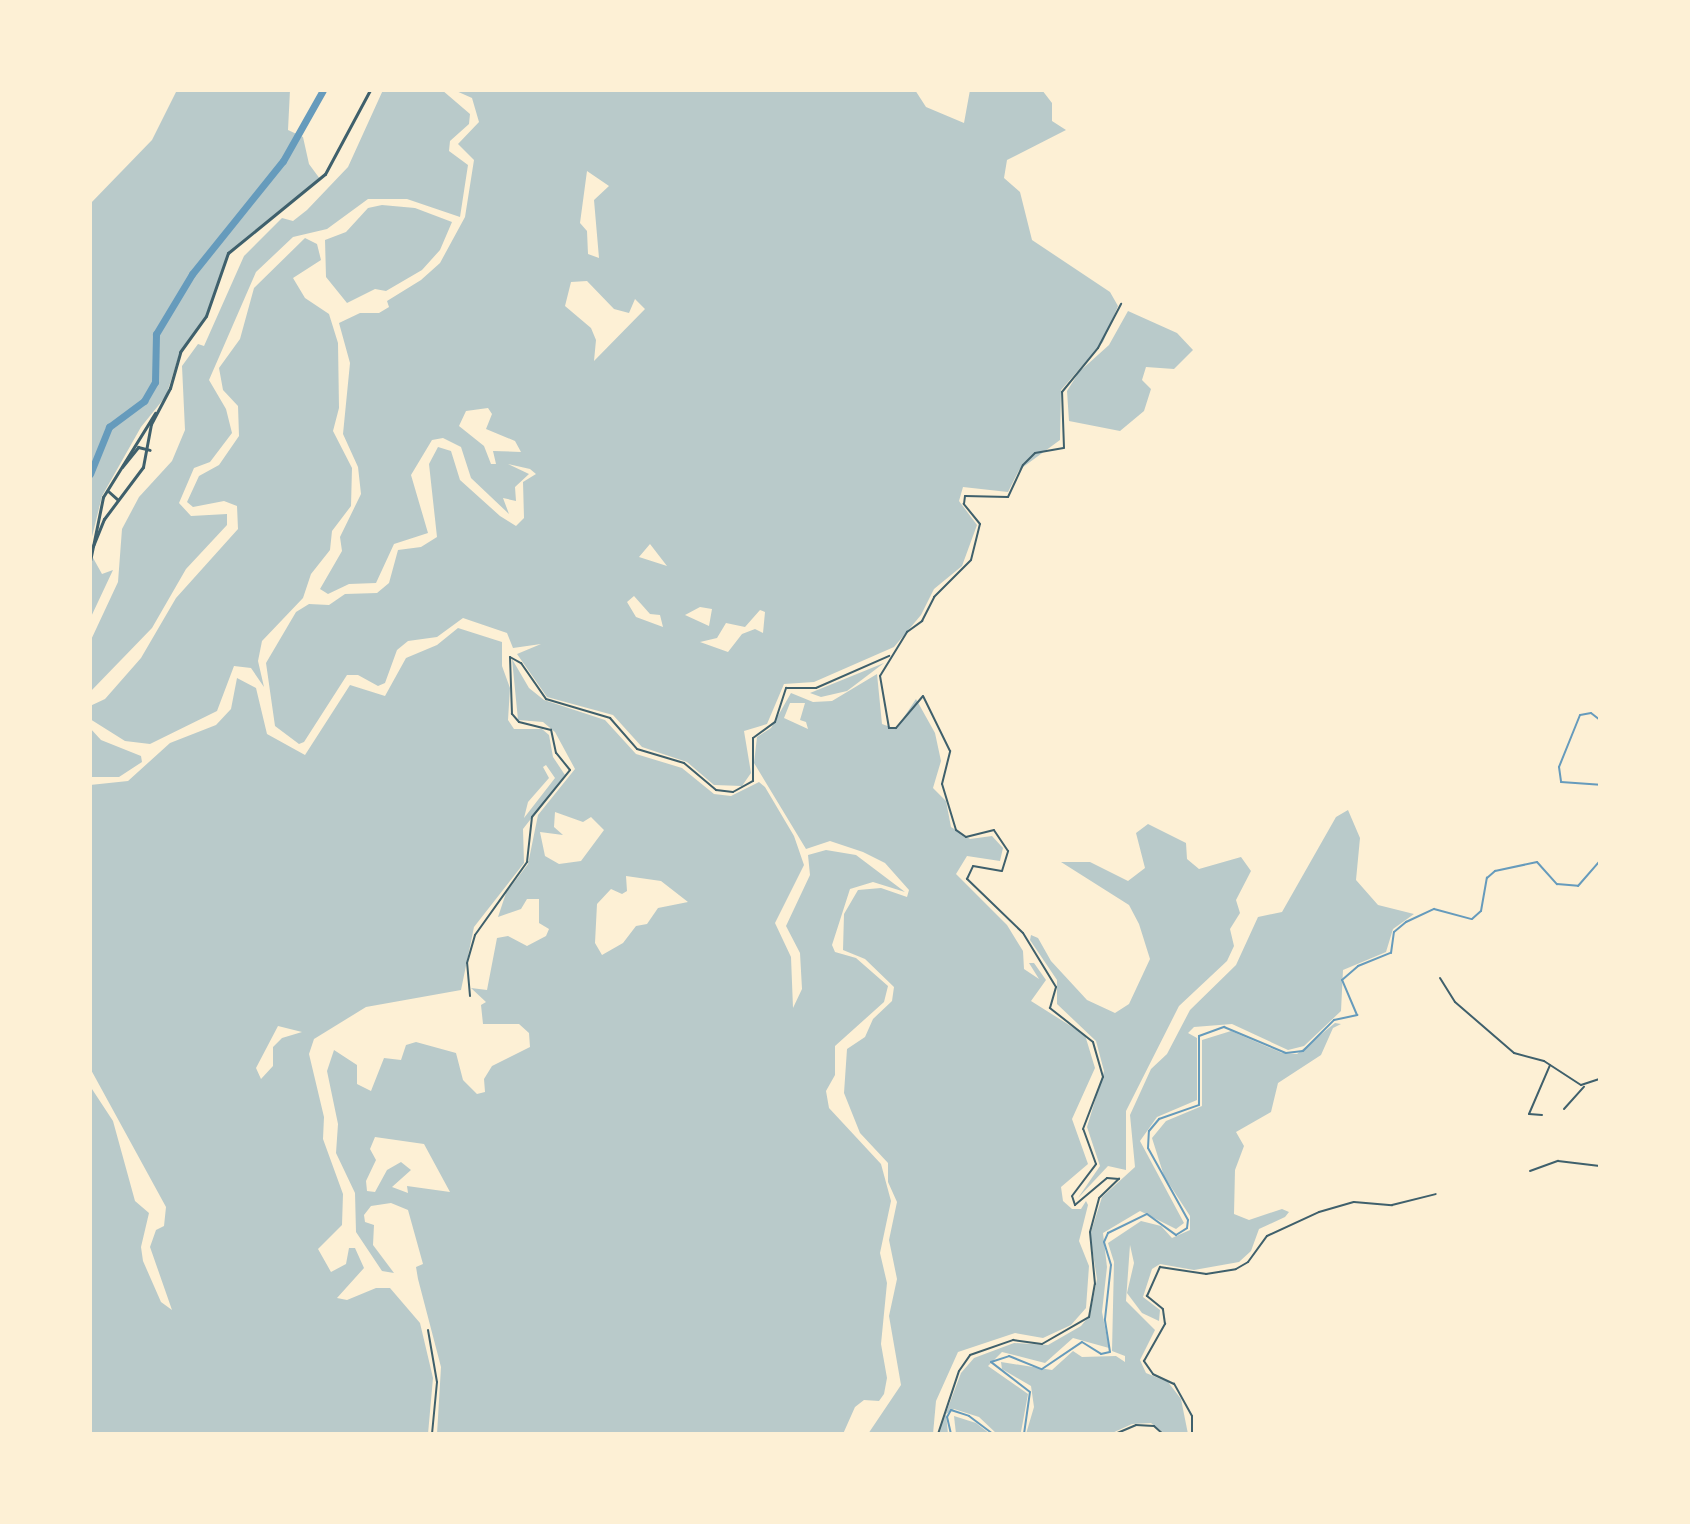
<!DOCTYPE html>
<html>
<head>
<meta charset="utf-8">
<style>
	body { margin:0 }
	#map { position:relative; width:1690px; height:1524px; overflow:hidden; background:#fdf0d5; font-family:"Titillium Web",sans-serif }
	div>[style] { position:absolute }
	.green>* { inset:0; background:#b9caca }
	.stream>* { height:2px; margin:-1px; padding:0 1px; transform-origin:1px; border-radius:1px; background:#669bbc }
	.river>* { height:7px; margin:-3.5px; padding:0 3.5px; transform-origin:3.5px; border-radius:3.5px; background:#669bbc }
	.minor>* { height:2px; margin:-1px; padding:0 1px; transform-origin:1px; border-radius:1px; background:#3f606c }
	.tertiary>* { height:3px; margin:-1.5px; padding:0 1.5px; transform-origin:1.5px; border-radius:1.5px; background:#3f606c }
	span { translate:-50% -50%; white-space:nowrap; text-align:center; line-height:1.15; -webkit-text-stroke:6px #fdf0d5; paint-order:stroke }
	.frame { position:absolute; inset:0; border:92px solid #fdf0d5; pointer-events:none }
</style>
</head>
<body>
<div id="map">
	<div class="green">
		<div style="clip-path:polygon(177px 90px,290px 90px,288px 130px,303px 137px,309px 164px,320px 179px,228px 253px,206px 316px,180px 352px,166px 396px,141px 427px,102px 496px,90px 545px,90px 204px,152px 140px)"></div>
		<div style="clip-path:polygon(383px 90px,442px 90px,470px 114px,469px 124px,450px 141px,449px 151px,468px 165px,460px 217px,407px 199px,368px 199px,327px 229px,293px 237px,256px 272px,209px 380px,226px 409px,232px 433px,210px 462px,194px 468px,179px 503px,191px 516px,227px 514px,227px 525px,186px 569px,152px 628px,90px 692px,90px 642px,118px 582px,122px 529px,139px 497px,172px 461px,185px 430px,182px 366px,198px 344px,204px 346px,244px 256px,282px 218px,293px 221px,307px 210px,348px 167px)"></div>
		<div style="clip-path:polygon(evenodd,454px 90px,915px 90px,926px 107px,964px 123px,970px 90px,1042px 90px,1052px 103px,1052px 121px,1066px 130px,1007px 160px,1004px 178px,1020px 192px,1032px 240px,1110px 292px,1118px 306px,1103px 342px,1061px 390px,1060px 440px,1019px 470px,1008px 492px,963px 487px,959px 501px,977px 525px,962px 566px,934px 589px,921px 615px,894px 647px,814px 682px,784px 684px,767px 724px,744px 731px,751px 773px,742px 786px,714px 785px,687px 762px,642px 747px,613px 715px,547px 697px,517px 654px,541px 644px,513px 648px,507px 633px,463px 618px,437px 637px,408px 641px,397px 650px,385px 683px,378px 686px,358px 675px,347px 675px,304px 742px,299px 744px,275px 726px,266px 663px,296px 612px,309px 604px,329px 605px,345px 594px,377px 593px,389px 583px,398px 550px,421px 547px,437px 537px,429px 464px,438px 447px,451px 451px,460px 480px,500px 516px,516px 526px,524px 518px,523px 482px,536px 474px,530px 469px,508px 464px,529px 474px,515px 487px,516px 501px,503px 498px,509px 514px,471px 478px,461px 447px,443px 438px,432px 440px,411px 475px,428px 533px,394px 544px,376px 583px,349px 584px,328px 594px,320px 589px,342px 551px,340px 537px,361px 494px,358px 467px,343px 434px,350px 363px,339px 323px,360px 313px,379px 313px,389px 307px,387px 301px,421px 280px,440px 263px,465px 217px,474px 160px,458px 144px,479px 122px,472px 98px,454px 90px,587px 171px,609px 186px,594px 200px,599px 258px,588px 254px,587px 231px,580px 223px,587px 171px,454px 90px,587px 281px,614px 309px,629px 313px,635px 299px,645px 309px,594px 361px,596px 340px,591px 328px,565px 306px,571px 282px,587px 281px,454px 90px,488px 408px,492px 414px,486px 429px,515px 441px,521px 452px,493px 451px,496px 464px,491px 464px,484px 446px,459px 426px,466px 411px,488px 408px,454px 90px,650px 544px,667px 566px,639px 557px,650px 544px,454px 90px,634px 596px,650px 614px,660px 615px,663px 627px,636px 617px,627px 602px,634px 596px,454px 90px,700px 607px,712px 609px,709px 626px,685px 615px,700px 607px,454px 90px,760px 610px,765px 612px,763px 633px,755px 629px,742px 634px,728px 652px,700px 642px,717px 638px,726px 623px,745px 627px,760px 610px)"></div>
		<div style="clip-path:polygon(382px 205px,415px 208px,452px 222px,440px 250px,422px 270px,386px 291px,375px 289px,347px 303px,326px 277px,325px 240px,346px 232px,368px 208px)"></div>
		<div style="clip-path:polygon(305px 238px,317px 244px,321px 260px,293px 278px,305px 298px,329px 314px,338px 343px,339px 408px,333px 431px,352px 468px,351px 506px,332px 531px,330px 550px,311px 574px,303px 598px,262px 641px,258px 661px,264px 687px,251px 668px,234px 666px,217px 711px,150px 744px,125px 741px,90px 719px,90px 706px,105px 699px,141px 658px,176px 598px,238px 529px,237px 506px,224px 501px,193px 507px,187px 502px,199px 476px,219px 465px,239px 436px,238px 406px,223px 390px,219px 368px,240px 339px,254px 288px)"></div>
		<div style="clip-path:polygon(1128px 311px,1177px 333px,1193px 350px,1174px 369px,1146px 367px,1142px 380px,1151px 389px,1144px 411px,1120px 431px,1069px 421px,1067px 391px,1079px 372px,1109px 345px)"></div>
		<div style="clip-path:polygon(92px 556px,102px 574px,113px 570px,90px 619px)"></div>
		<div style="clip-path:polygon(evenodd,458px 628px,502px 642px,502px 666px,510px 688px,508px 720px,514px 729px,542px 729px,549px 735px,553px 757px,565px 775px,523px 829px,524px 863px,474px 927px,461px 990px,366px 1007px,314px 1039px,309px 1054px,324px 1117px,323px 1139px,343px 1194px,342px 1225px,318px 1249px,331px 1272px,346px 1264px,349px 1248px,355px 1248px,364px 1268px,337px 1298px,347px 1300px,376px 1288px,390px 1288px,420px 1323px,433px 1378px,428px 1434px,90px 1434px,90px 1086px,113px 1121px,135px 1201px,149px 1213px,141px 1247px,143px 1261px,161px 1302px,172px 1310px,150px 1247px,156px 1230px,164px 1226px,166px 1207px,90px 1068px,90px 785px,128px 781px,170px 743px,216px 725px,231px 709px,237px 678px,256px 688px,267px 734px,305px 755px,350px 685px,385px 696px,406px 658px,437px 645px,458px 628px,546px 765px,555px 778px,524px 818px,528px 802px,549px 778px,543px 767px,546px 765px,458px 628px,278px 1026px,302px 1032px,282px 1038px,273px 1047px,273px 1066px,261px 1079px,256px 1068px,278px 1026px)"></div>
		<div style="clip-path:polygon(evenodd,512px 659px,529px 688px,544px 700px,605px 720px,636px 754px,682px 768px,714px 794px,731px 796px,759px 782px,765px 787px,794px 836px,804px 865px,775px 923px,791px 957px,793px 1008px,802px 989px,800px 953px,786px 926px,810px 875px,808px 855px,826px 850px,856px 855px,905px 892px,873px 882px,850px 889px,832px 945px,835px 952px,856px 958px,888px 986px,884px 1002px,835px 1046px,835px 1075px,826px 1091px,829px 1108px,881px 1164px,891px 1201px,880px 1253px,887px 1283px,881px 1344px,887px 1378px,884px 1394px,879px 1401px,864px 1400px,855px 1407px,843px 1434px,437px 1434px,441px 1367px,418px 1279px,416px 1267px,423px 1264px,408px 1210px,391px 1203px,371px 1206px,364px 1215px,365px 1222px,374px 1225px,373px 1245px,394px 1273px,382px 1271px,356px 1232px,355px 1193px,336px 1153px,338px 1124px,327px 1071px,334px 1050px,357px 1065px,357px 1084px,371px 1091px,384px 1058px,401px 1060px,406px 1045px,416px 1042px,456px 1053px,463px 1080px,477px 1094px,485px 1092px,484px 1079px,492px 1066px,530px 1047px,529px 1033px,519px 1024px,483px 1024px,481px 1005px,486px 1002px,471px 988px,487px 990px,497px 938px,508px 936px,527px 946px,546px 936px,549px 929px,539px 923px,539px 899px,527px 899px,521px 909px,498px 917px,506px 893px,528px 864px,538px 815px,575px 769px,555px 732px,543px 722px,518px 720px,512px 659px,555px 812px,583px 822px,591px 817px,604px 830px,581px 861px,559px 864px,545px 856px,540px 832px,563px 835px,554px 827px,555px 812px,512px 659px,626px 876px,661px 881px,688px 902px,658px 908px,647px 924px,636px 926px,623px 943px,602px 955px,595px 943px,597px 904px,611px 889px,622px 894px,627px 891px,626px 876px,512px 659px,375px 1137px,424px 1144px,450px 1192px,407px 1186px,408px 1193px,392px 1187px,411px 1170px,401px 1162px,387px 1170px,375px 1192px,367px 1191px,366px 1181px,376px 1160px,370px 1149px,375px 1137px)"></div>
		<div style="clip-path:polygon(884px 663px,847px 691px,821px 697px,810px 693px)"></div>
		<div style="clip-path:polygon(evenodd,877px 674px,882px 724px,896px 729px,916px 699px,935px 733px,941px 761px,933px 788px,946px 801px,951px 827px,970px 839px,992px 836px,1003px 848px,1000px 861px,967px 856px,956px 874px,1007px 925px,1023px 951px,1024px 969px,1039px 979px,1029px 963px,1034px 963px,1046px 980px,1031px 1001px,1085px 1035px,1095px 1068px,1072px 1119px,1088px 1164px,1061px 1187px,1063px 1201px,1072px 1209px,1081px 1209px,1086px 1201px,1088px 1205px,1079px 1241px,1089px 1266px,1086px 1308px,1071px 1325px,1043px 1338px,1015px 1333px,958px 1352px,936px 1401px,933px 1434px,868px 1434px,901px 1385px,889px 1316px,897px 1279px,889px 1240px,897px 1202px,888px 1182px,888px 1163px,860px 1133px,844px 1093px,847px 1049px,865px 1037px,873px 1019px,892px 1001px,894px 987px,865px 959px,843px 950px,844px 914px,858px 890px,881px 888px,907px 897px,909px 890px,885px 863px,863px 852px,830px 841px,806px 849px,754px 763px,757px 737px,771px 728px,791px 693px,813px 702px,832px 701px,877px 674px,790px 703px,805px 703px,800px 720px,806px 722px,808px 729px,784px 718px,790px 703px)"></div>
		<div style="clip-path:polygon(90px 728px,101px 740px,141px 756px,142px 762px,119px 777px,90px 777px)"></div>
		<div style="clip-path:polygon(1348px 810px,1360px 838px,1356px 880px,1378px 905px,1414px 914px,1393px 929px,1386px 952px,1343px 970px,1341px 1011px,1304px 1046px,1288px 1050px,1232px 1024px,1194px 1027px,1188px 1033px,1197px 1038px,1197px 1100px,1157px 1117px,1140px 1141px,1184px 1223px,1176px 1229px,1140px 1211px,1103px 1233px,1107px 1267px,1102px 1312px,1109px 1348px,1073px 1338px,1045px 1363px,1002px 1352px,988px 1366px,1028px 1394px,1021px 1432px,997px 1434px,979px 1417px,954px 1409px,946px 1414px,948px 1434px,938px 1434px,961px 1373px,974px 1358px,1014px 1343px,1048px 1345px,1081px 1326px,1090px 1315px,1097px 1279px,1090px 1235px,1102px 1197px,1135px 1167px,1130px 1115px,1151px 1069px,1167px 1054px,1190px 1010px,1236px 965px,1258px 917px,1282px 912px,1336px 817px)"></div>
		<div style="clip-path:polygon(1148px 824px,1186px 843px,1187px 859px,1199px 869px,1241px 857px,1251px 871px,1236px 900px,1240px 913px,1230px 929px,1234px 946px,1227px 961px,1179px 1006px,1126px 1111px,1126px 1170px,1108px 1166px,1078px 1198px,1100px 1166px,1087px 1127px,1104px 1071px,1096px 1041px,1057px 1004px,1057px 980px,1030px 940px,1031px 935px,1038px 938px,1051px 961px,1087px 1000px,1115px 1013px,1129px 1004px,1150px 959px,1139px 924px,1129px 905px,1061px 862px,1090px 862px,1128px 881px,1145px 868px,1136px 833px)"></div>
		<div style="clip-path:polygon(1335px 1023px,1341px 1024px,1333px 1028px,1321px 1055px,1278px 1083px,1271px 1112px,1236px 1132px,1244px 1146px,1235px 1170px,1234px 1214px,1249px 1220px,1282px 1209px,1289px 1212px,1285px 1217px,1259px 1229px,1251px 1251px,1239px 1262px,1194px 1270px,1160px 1264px,1152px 1269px,1143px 1297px,1160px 1310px,1159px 1321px,1142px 1313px,1127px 1293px,1134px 1263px,1130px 1245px,1126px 1301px,1155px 1330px,1140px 1360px,1146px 1373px,1168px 1382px,1181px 1399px,1188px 1434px,1165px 1434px,1151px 1423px,1132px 1424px,1110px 1434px,1026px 1434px,1034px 1407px,1031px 1386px,1002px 1369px,1001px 1362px,1052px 1370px,1073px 1351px,1082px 1357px,1116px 1356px,1125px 1362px,1125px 1356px,1112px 1351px,1114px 1262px,1108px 1243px,1141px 1221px,1161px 1226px,1172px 1238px,1190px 1230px,1190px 1216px,1164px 1176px,1152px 1138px,1166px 1121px,1202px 1106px,1202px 1040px,1231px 1031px,1282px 1053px,1297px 1054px)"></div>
		<div style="clip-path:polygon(954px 1416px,976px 1423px,990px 1434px,956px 1434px)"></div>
	</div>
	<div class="stream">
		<div style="left:1600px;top:720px;width:11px;rotate:-142deg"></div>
		<div style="left:1591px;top:713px;width:11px;rotate:170deg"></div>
		<div style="left:1580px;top:715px;width:56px;rotate:112deg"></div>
		<div style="left:1559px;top:767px;width:15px;rotate:82deg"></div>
		<div style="left:1561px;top:782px;width:39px;rotate:4deg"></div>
		<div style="left:951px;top:1434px;width:17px;rotate:-103deg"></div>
		<div style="left:947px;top:1417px;width:8px;rotate:-60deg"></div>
		<div style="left:951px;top:1410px;width:19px;rotate:18deg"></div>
		<div style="left:969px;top:1416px;width:30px;rotate:37deg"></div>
		<div style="left:1024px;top:1434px;width:42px;rotate:-81.9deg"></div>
		<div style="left:1030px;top:1392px;width:49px;rotate:-142.4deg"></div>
		<div style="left:991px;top:1362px;width:19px;rotate:-18deg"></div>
		<div style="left:1009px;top:1356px;width:35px;rotate:22deg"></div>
		<div style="left:1042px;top:1369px;width:48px;rotate:-34deg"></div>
		<div style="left:1082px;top:1342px;width:22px;rotate:32deg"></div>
		<div style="left:1101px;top:1354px;width:9px;rotate:-13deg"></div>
		<div style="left:1110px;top:1352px;width:33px;rotate:-99deg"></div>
		<div style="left:1105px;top:1319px;width:54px;rotate:-83.7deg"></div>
		<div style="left:1111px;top:1265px;width:24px;rotate:-107deg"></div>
		<div style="left:1104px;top:1242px;width:10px;rotate:-66deg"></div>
		<div style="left:1108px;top:1233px;width:43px;rotate:-26deg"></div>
		<div style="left:1147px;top:1214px;width:36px;rotate:36deg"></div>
		<div style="left:1176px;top:1235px;width:13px;rotate:-32deg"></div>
		<div style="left:1187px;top:1228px;width:8px;rotate:-83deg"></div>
		<div style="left:1188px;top:1220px;width:82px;rotate:-119.1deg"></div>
		<div style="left:1148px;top:1148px;width:17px;rotate:-87deg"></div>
		<div style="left:1149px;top:1131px;width:16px;rotate:-50deg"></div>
		<div style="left:1159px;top:1119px;width:42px;rotate:-19.3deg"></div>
		<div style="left:1199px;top:1105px;width:69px;rotate:-90deg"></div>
		<div style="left:1199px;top:1036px;width:27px;rotate:-20deg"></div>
		<div style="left:1224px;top:1027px;width:67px;rotate:22.8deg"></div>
		<div style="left:1286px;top:1053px;width:17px;rotate:-7deg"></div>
		<div style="left:1303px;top:1051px;width:44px;rotate:-45deg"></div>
		<div style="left:1334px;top:1020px;width:24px;rotate:-12deg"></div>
		<div style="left:1357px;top:1015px;width:38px;rotate:-113deg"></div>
		<div style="left:1342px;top:980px;width:21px;rotate:-41deg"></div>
		<div style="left:1358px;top:966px;width:35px;rotate:-22deg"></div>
		<div style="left:1391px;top:953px;width:21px;rotate:-82deg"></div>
		<div style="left:1394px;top:932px;width:16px;rotate:-40deg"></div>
		<div style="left:1406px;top:922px;width:31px;rotate:-25deg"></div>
		<div style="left:1434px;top:909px;width:39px;rotate:15deg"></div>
		<div style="left:1472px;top:919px;width:12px;rotate:-42deg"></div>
		<div style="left:1481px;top:911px;width:34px;rotate:-80deg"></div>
		<div style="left:1487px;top:878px;width:11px;rotate:-41deg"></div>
		<div style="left:1495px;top:871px;width:43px;rotate:-12.1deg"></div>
		<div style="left:1537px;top:862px;width:30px;rotate:48deg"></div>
		<div style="left:1557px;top:884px;width:21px;rotate:5deg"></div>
		<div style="left:1578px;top:886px;width:33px;rotate:-49deg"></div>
	</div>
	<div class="river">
		<div style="left:90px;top:474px;width:51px;rotate:-68deg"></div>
		<div style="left:109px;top:427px;width:44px;rotate:-36.6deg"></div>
		<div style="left:144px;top:401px;width:22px;rotate:-60deg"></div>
		<div style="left:155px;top:382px;width:48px;rotate:-88.8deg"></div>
		<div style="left:156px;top:334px;width:70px;rotate:-59deg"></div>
		<div style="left:192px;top:274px;width:145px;rotate:-51.2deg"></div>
		<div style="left:283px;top:161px;width:81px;rotate:-60.6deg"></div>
	</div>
	<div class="minor">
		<div style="left:1440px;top:978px;width:28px;rotate:58deg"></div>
		<div style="left:1455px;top:1002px;width:78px;rotate:40.8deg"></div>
		<div style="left:1514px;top:1053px;width:31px;rotate:15deg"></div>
		<div style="left:1544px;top:1061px;width:44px;rotate:33deg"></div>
		<div style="left:1581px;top:1085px;width:20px;rotate:-18deg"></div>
		<div style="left:470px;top:996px;width:33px;rotate:-95deg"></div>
		<div style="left:467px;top:963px;width:29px;rotate:-74deg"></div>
		<div style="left:475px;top:935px;width:90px;rotate:-54.5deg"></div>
		<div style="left:527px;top:862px;width:45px;rotate:-83.7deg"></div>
		<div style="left:532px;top:817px;width:60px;rotate:-51deg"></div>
		<div style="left:570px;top:770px;width:22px;rotate:-129deg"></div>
		<div style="left:556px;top:753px;width:24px;rotate:-102deg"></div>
		<div style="left:551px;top:730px;width:33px;rotate:-166deg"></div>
		<div style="left:519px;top:722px;width:11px;rotate:-131deg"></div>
		<div style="left:512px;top:714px;width:57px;rotate:-92deg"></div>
		<div style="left:510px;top:657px;width:13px;rotate:29deg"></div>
		<div style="left:521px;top:663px;width:44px;rotate:55.2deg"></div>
		<div style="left:546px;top:699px;width:67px;rotate:16.5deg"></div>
		<div style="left:610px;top:718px;width:41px;rotate:48.9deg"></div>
		<div style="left:637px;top:749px;width:49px;rotate:16.6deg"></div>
		<div style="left:684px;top:763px;width:42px;rotate:40.2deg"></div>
		<div style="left:716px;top:790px;width:17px;rotate:7deg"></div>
		<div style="left:733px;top:792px;width:23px;rotate:-29deg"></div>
		<div style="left:753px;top:781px;width:43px;rotate:-90deg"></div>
		<div style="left:753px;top:738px;width:27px;rotate:-36deg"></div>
		<div style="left:775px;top:722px;width:36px;rotate:-72deg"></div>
		<div style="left:786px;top:688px;width:30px"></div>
		<div style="left:816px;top:688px;width:80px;rotate:-23.7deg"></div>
		<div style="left:1564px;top:1109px;width:30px;rotate:-48deg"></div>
		<div style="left:1542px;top:1115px;width:13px;rotate:-176deg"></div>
		<div style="left:1529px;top:1114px;width:53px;rotate:-66.8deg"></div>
		<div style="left:1530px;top:1171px;width:30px;rotate:-20deg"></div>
		<div style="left:1558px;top:1161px;width:42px;rotate:6.8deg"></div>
		<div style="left:428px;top:1330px;width:53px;rotate:80.2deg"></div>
		<div style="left:437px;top:1382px;width:52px;rotate:95.5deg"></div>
		<div style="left:938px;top:1434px;width:66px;rotate:-71.6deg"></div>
		<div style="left:959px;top:1371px;width:19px;rotate:-55deg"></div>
		<div style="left:970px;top:1355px;width:46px;rotate:-19.2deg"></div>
		<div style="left:1013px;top:1340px;width:29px;rotate:8deg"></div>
		<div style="left:1042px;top:1344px;width:54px;rotate:-29.9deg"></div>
		<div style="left:1089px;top:1317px;width:34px;rotate:-80deg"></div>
		<div style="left:1095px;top:1284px;width:52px;rotate:-95.5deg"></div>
		<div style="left:1090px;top:1232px;width:35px;rotate:-75deg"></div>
		<div style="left:1099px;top:1198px;width:28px;rotate:-44deg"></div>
		<div style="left:1119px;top:1179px;width:12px;rotate:-175deg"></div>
		<div style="left:1107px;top:1178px;width:42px;rotate:139.8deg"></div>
		<div style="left:1075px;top:1205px;width:9px;rotate:-108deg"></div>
		<div style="left:1072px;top:1196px;width:40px;rotate:-53deg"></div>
		<div style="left:1096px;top:1164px;width:37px;rotate:-110deg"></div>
		<div style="left:1083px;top:1129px;width:56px;rotate:-69deg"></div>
		<div style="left:1103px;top:1077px;width:36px;rotate:-106deg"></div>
		<div style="left:1093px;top:1042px;width:55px;rotate:-141.7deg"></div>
		<div style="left:1050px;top:1008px;width:22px;rotate:-74deg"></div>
		<div style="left:1056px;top:987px;width:63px;rotate:-121.4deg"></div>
		<div style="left:1023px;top:933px;width:78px;rotate:-136deg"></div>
		<div style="left:967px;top:879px;width:14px;rotate:-65deg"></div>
		<div style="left:973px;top:866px;width:29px;rotate:10deg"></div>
		<div style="left:1002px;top:871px;width:21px;rotate:-73deg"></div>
		<div style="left:1008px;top:851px;width:25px;rotate:-124deg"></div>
		<div style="left:994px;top:830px;width:29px;rotate:166deg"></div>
		<div style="left:966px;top:837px;width:12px;rotate:-145deg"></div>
		<div style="left:956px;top:830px;width:48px;rotate:-106.9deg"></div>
		<div style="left:942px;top:784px;width:34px;rotate:-76deg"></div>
		<div style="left:950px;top:751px;width:61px;rotate:-116.1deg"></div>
		<div style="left:923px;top:696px;width:42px;rotate:130.2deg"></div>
		<div style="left:896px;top:728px;width:7px;rotate:180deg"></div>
		<div style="left:889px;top:728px;width:53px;rotate:-99.8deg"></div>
		<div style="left:880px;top:676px;width:52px;rotate:-58.5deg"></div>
		<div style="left:907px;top:632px;width:19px;rotate:-36deg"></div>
		<div style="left:922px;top:621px;width:27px;rotate:-63deg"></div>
		<div style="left:934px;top:597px;width:52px;rotate:-45deg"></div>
		<div style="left:971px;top:560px;width:37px;rotate:-76deg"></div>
		<div style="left:980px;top:524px;width:26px;rotate:-129deg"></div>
		<div style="left:964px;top:504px;width:8px;rotate:-83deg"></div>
		<div style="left:965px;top:496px;width:43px;rotate:1.3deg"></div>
		<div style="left:1008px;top:497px;width:35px;rotate:-65deg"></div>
		<div style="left:1023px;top:465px;width:17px;rotate:-45deg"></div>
		<div style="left:1035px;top:453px;width:29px;rotate:-10deg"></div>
		<div style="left:1064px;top:448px;width:56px;rotate:-92deg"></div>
		<div style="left:1062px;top:392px;width:57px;rotate:-50.7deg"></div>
		<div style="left:1098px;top:348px;width:50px;rotate:-62.4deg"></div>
		<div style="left:1115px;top:1434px;width:23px;rotate:-23deg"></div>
		<div style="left:1136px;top:1425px;width:18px;rotate:3deg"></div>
		<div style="left:1154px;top:1426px;width:12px;rotate:42deg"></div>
		<div style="left:1192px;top:1434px;width:18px;rotate:-90deg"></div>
		<div style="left:1192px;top:1416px;width:37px;rotate:-119deg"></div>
		<div style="left:1174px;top:1384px;width:23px;rotate:-155deg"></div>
		<div style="left:1153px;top:1374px;width:16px;rotate:-125deg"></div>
		<div style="left:1144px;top:1361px;width:43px;rotate:-60.4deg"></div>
		<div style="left:1165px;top:1324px;width:15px;rotate:-98deg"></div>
		<div style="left:1163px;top:1309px;width:21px;rotate:-141deg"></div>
		<div style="left:1147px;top:1296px;width:32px;rotate:-66deg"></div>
		<div style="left:1160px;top:1267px;width:47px;rotate:8.7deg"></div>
		<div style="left:1206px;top:1274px;width:30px;rotate:-9deg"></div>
		<div style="left:1236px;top:1269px;width:14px;rotate:-30deg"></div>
		<div style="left:1248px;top:1262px;width:32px;rotate:-54deg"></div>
		<div style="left:1267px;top:1236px;width:57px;rotate:-24.8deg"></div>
		<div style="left:1319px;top:1212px;width:36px;rotate:-16deg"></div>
		<div style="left:1354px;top:1202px;width:38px;rotate:5deg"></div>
		<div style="left:1392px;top:1205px;width:45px;rotate:-14deg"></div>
	</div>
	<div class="tertiary">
		<div style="left:122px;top:467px;width:26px;rotate:-51deg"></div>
		<div style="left:138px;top:447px;width:12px;rotate:14deg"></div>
		<div style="left:108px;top:491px;width:13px;rotate:42deg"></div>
		<div style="left:93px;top:546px;width:29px;rotate:-68deg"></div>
		<div style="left:104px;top:519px;width:65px;rotate:-53.1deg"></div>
		<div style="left:143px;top:467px;width:44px;rotate:-79.5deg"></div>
		<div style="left:151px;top:424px;width:41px;rotate:-62.2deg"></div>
		<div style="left:170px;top:388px;width:37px;rotate:-74deg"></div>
		<div style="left:180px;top:352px;width:44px;rotate:-54.2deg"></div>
		<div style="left:206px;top:316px;width:67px;rotate:-70.8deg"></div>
		<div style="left:228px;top:253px;width:125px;rotate:-39.2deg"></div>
		<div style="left:325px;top:174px;width:95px;rotate:-61.8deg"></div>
		<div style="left:90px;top:561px;width:65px;rotate:-78.5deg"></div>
		<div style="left:103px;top:497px;width:99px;rotate:-58.2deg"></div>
	</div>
	<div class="frame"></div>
</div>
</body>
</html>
